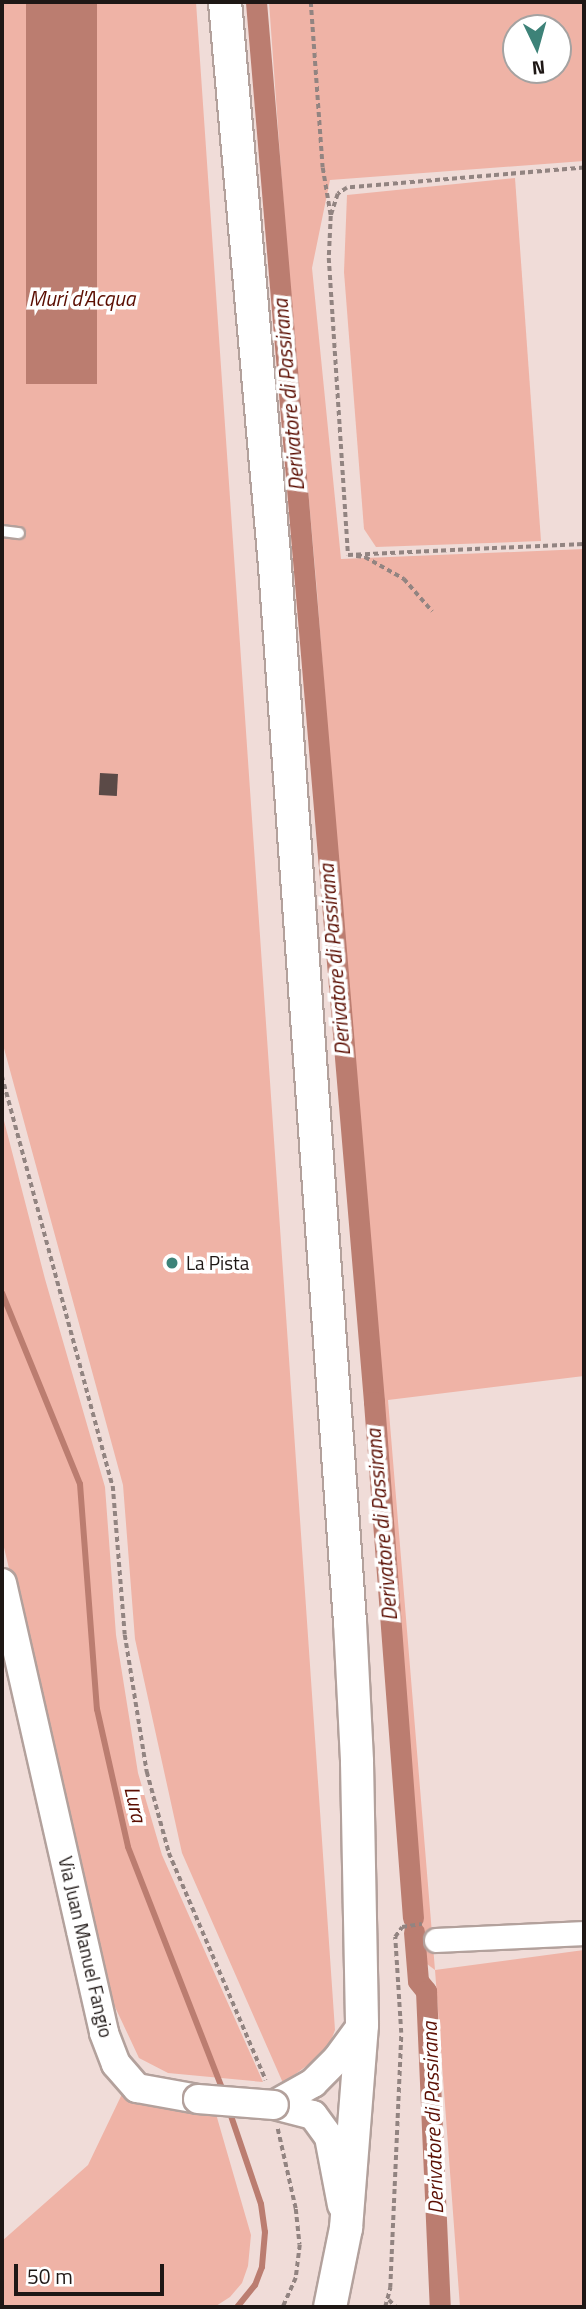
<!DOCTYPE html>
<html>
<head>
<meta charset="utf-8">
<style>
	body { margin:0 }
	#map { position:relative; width:586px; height:2309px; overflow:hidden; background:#f0dcd8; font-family:"Titillium Web",sans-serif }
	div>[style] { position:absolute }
	.green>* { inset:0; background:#efb3a6 }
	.water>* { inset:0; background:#bb7d70; transform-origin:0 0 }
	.stream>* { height:6px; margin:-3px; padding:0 3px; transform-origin:3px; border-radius:3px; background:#bb7d70 }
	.canal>* { height:21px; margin:-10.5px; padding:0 10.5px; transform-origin:10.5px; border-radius:10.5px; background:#bb7d70 }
	.building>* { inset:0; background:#5b4a47; transform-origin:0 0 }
	.path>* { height:3.5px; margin-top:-1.75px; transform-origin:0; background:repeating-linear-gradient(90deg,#928481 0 5px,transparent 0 8.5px) }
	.roads { filter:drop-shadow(2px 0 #b3a19c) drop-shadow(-2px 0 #b3a19c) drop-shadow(0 2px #b3a19c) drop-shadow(0 -2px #b3a19c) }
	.service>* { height:10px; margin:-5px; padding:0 5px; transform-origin:5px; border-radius:5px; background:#fff }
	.minor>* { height:23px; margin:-11.5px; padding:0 11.5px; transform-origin:11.5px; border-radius:11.5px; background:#fff }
	.tertiary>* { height:28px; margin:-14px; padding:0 14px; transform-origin:14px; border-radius:14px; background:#fff }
	.secondary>* { height:32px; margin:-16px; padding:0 16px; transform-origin:16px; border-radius:16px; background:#fff }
	.bridges { filter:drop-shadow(2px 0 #b3a19c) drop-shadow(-2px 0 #b3a19c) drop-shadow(0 2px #b3a19c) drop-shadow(0 -2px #b3a19c) }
	.tertiary-bridge>* { height:28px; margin:-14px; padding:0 14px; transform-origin:14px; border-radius:14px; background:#fff }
	.dots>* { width:19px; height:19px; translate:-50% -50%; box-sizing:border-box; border:4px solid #fff; border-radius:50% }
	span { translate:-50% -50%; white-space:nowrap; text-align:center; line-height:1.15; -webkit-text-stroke:7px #fff; paint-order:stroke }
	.poi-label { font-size:19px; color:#1e1715 }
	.left { translate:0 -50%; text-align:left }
	.street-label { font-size:19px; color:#1e1715 }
	.water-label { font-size:21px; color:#5b0e02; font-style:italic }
	.frame { position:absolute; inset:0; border:4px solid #1e1715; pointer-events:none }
	.north { position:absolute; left:502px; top:14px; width:70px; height:70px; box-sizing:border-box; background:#fff; border:2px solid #a5a2a1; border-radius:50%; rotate:175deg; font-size:19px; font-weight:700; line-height:28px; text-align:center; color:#1e1715 }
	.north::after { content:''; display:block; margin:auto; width:24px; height:32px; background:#3d8278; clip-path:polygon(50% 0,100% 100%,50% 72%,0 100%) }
	.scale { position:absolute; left:14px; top:2264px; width:150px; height:32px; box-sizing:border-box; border:4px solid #1e1715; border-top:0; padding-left:9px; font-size:21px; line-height:24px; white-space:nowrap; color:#1e1715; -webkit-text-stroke:5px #fff; paint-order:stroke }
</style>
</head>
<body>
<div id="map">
	<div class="green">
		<div style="clip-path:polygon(2px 2px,196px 2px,335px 2030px,327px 2051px,283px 2083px,182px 1853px,135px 1639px,123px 1485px,2px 1041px)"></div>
		<div style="clip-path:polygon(evenodd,269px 2px,584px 2px,584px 161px,330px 180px,312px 268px,341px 559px,584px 549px,584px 1376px,388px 1400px,435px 1970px,584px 1950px,584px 2307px,460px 2307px,435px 1970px,419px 1958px,317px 591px,286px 239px,269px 2px,516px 28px,558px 28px,558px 70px,516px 70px,516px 28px)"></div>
		<div style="clip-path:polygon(515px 178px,541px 541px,376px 547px,364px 529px,344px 272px,347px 195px)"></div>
		<div style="clip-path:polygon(2px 1113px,45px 1279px,105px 1487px,116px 1635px,138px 1773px,162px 1855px,263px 2082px,168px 2073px,139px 2058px,108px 1992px,84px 1873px,27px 1674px,28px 1627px,20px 1590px,11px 1577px,2px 1539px)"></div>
		<div style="clip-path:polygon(122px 2094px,216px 2114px,251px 2235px,248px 2266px,242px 2283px,230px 2297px,216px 2306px,207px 2307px,2px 2307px,2px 2241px,88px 2165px)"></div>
	</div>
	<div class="water">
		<div style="left:26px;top:2px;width:71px;height:382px"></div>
	</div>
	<div class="stream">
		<div style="left:2px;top:1293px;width:206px;rotate:67.8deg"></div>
		<div style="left:80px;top:1484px;width:226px;rotate:85.7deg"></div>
		<div style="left:97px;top:1709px;width:141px;rotate:77.3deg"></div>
		<div style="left:128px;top:1847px;width:264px;rotate:68.7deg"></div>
		<div style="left:229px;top:2110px;width:99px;rotate:71.2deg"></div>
		<div style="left:261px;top:2204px;width:28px;rotate:82deg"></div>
		<div style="left:265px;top:2232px;width:35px;rotate:95deg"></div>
		<div style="left:262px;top:2267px;width:19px;rotate:111deg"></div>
		<div style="left:255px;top:2285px;width:28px;rotate:129deg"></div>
	</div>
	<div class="canal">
		<div style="left:256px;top:2px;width:1405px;rotate:85.18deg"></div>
		<div style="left:374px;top:1402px;width:517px;rotate:85.68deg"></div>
		<div style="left:414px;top:1932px;width:49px;rotate:85.3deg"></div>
		<div style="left:418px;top:1981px;width:13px;rotate:51deg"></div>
		<div style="left:426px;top:1991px;width:316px;rotate:87.5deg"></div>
	</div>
	<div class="building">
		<div style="left:100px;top:773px;width:18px;height:22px;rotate:3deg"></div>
	</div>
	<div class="path">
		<div style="left:311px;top:2px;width:166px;rotate:85.9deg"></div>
		<div style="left:323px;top:168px;width:49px;rotate:80.5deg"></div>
		<div style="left:584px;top:168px;width:238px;rotate:175.2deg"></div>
		<div style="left:347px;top:188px;width:11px;rotate:146deg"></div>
		<div style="left:338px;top:194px;width:23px;rotate:108deg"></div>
		<div style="left:331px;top:216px;width:42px;rotate:92.7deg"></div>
		<div style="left:329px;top:258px;width:298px;rotate:86.3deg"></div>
		<div style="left:348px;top:555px;width:236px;rotate:-2.7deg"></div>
		<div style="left:356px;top:556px;width:9px;rotate:6deg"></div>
		<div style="left:365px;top:557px;width:45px;rotate:29.4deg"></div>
		<div style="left:404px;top:579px;width:43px;rotate:48.8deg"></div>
		<div style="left:2px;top:1076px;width:425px;rotate:74.9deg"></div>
		<div style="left:113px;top:1486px;width:149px;rotate:85.4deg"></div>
		<div style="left:125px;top:1635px;width:139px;rotate:80.9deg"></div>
		<div style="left:147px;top:1772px;width:84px;rotate:74.8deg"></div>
		<div style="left:169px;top:1853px;width:247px;rotate:66.9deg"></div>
		<div style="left:278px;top:2129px;width:82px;rotate:77.3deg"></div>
		<div style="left:296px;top:2209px;width:36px;rotate:84deg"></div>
		<div style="left:300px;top:2245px;width:33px;rotate:97deg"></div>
		<div style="left:296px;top:2278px;width:32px;rotate:114deg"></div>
		<div style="left:389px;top:2300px;width:10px;rotate:45deg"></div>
		<div style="left:385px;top:2307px;width:20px;rotate:-75deg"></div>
		<div style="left:390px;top:2288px;width:255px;rotate:-87.5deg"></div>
		<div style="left:401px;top:2033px;width:96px;rotate:-93.6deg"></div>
		<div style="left:395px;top:1937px;width:12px;rotate:-55deg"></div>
		<div style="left:402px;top:1927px;width:20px;rotate:-9deg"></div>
	</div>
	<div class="roads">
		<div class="service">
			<div style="left:2px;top:531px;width:17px;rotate:7deg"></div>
		</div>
		<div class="minor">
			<div style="left:436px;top:1940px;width:148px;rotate:-2.7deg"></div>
		</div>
		<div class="tertiary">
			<div style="left:2px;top:1583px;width:461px;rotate:77.2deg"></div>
			<div style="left:104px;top:2033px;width:33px;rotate:69deg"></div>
			<div style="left:116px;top:2064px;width:32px;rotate:49deg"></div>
			<div style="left:137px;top:2088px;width:62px;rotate:10.2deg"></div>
			<div style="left:274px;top:2105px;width:40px;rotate:14.4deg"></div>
			<div style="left:313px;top:2115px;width:27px;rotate:54deg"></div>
			<div style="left:329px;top:2137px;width:69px;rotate:79.2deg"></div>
			<div style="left:274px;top:2105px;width:45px;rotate:-29.4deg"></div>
			<div style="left:313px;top:2083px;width:34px;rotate:-45deg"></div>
			<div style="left:337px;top:2059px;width:42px;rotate:-53.7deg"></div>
		</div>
		<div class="secondary">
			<div style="left:225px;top:2px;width:566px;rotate:84.93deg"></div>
			<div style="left:275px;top:566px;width:1059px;rotate:85.94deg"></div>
			<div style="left:350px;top:1622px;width:140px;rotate:87.1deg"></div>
			<div style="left:357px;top:1762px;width:263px;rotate:88.9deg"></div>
			<div style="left:362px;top:2025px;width:204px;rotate:94.5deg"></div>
			<div style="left:346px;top:2228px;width:81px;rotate:101.4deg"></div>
		</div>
	</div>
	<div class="bridges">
		<div class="tertiary-bridge">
			<div style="left:198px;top:2099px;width:76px;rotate:4.5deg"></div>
		</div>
	</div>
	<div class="dots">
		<div style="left:172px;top:1263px;background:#3d8278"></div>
	</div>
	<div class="poi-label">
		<span class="left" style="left:186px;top:1263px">La Pista</span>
	</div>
	<div class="street-label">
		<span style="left:86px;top:1947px;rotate:77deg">Via Juan Manuel Fangio</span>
	</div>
	<div class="water-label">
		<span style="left:82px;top:298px">Muri d'Acqua</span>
		<span style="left:288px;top:395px;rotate:-95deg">Derivatore di Passirana</span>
		<span style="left:334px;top:960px;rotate:-95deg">Derivatore di Passirana</span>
		<span style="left:381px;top:1525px;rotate:-95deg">Derivatore di Passirana</span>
		<span style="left:136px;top:1804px;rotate:77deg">Lura</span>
		<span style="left:432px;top:2118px;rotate:-92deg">Derivatore di Passirana</span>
	</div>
	<div class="frame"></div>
	<div class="north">N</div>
	<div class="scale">50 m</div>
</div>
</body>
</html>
